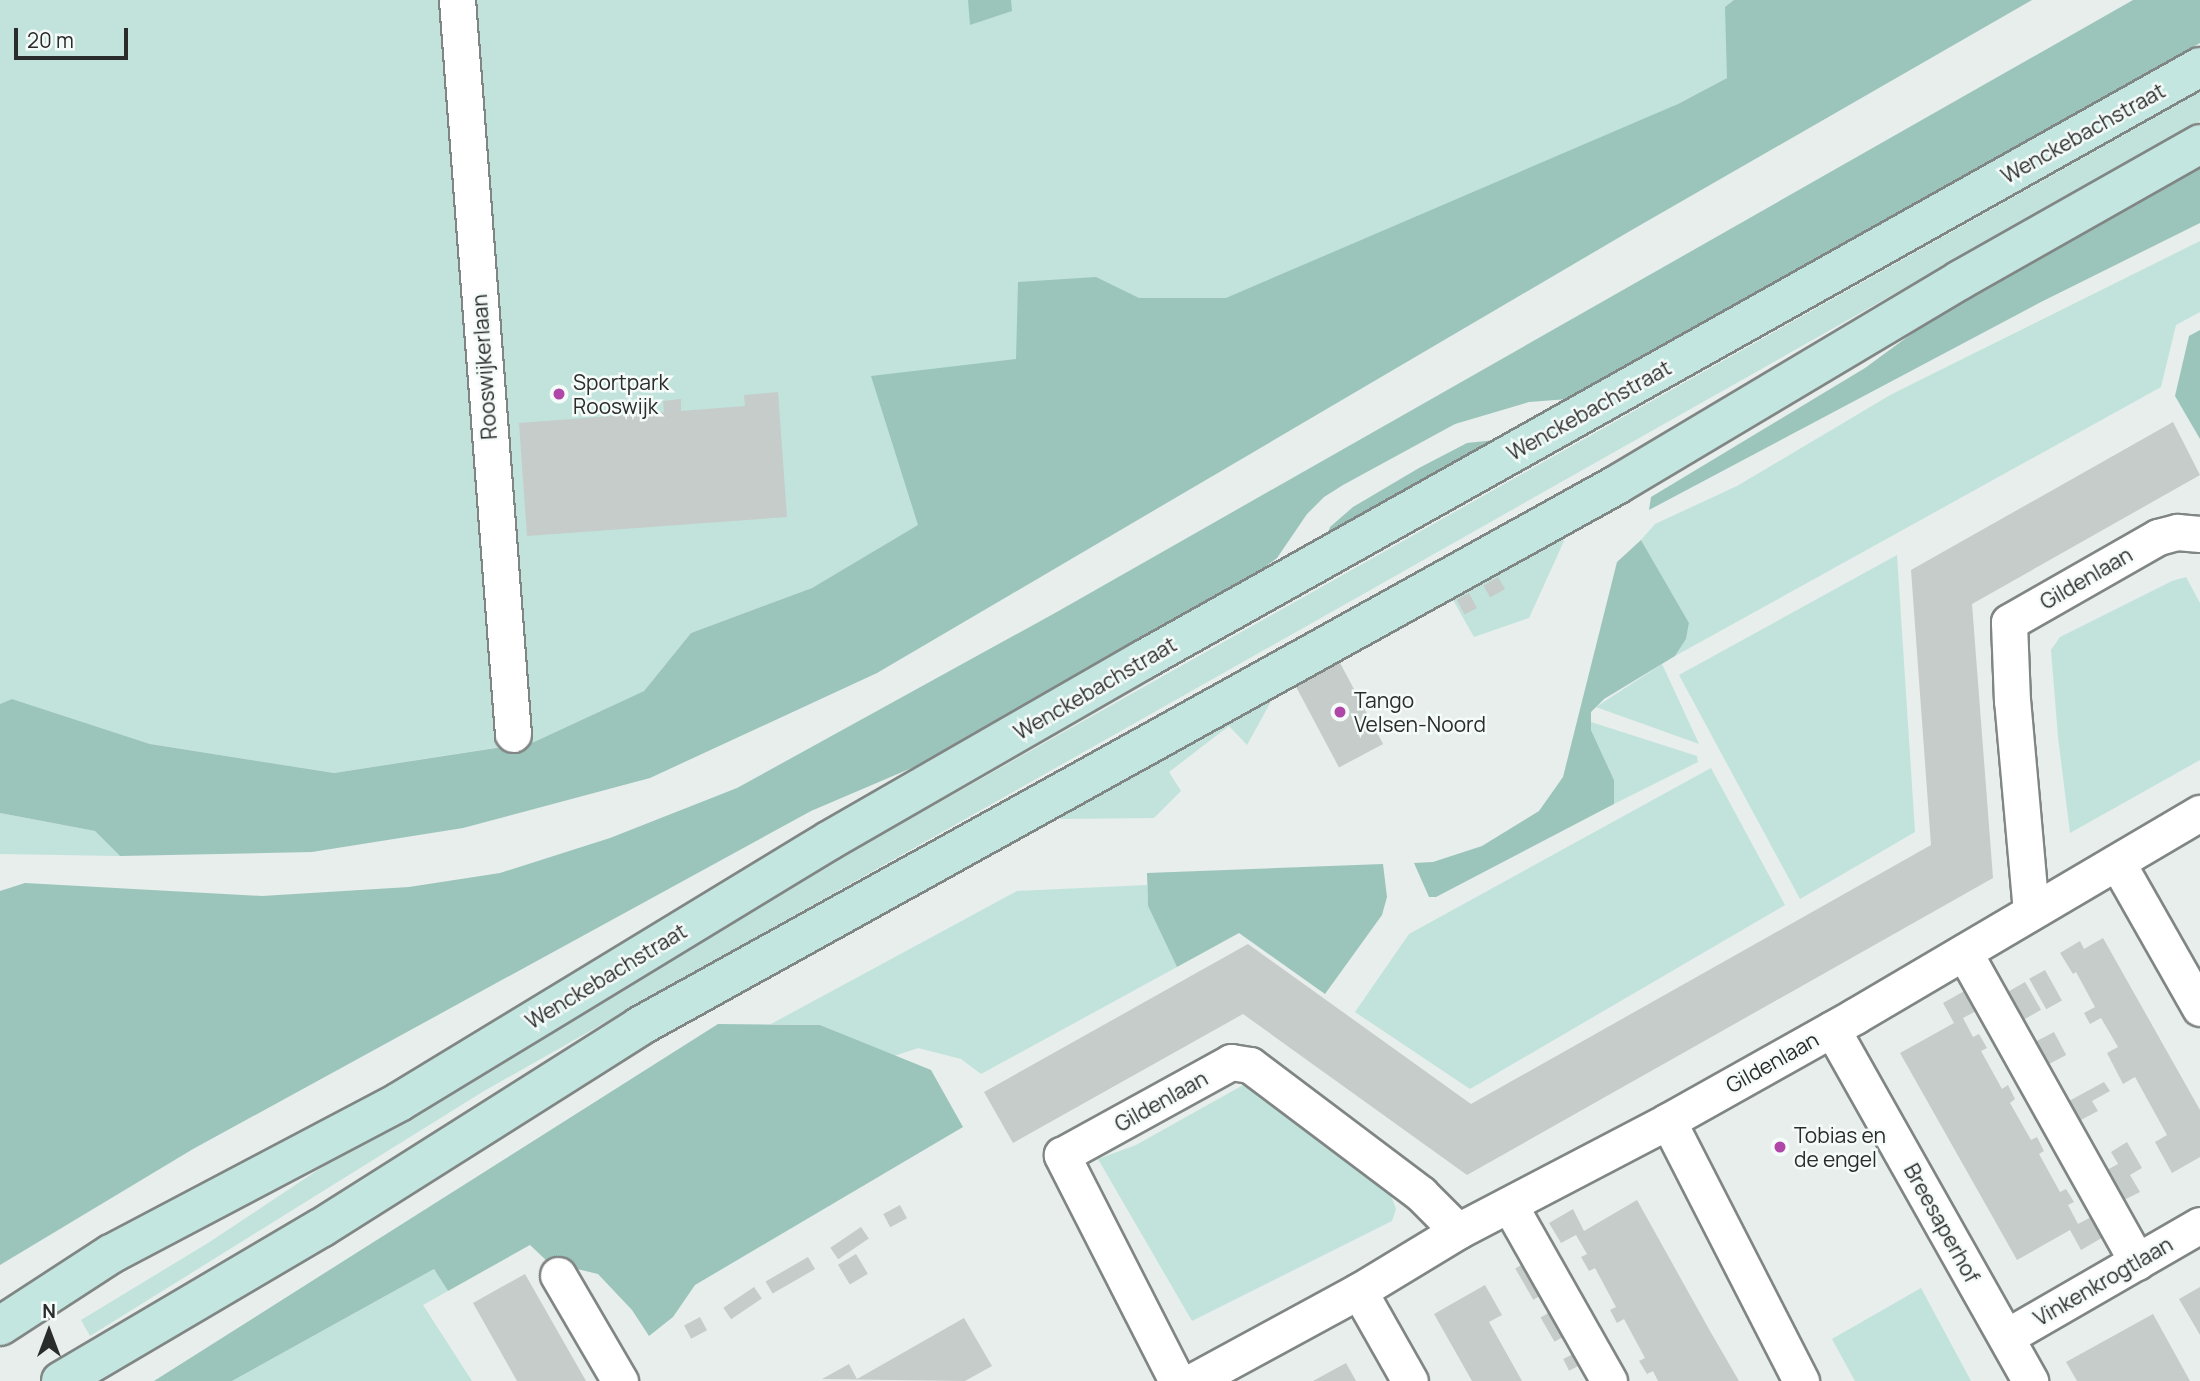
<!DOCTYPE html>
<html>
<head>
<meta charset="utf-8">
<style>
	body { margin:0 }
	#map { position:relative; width:2200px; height:1381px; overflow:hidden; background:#e7eeec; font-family:Manrope,sans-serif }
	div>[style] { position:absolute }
	.green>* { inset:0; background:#c1e3db }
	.forest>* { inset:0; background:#9bc5bb }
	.building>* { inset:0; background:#c5ccca; transform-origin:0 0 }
	.roads { filter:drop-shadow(2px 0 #808684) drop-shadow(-2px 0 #808684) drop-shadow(0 2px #808684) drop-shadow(0 -2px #808684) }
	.street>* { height:35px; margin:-17.5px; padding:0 17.5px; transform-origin:17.5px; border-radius:17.5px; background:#fff }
	.secondary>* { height:38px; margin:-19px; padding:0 19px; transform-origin:19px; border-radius:19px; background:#c4e6e0 }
	.dots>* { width:19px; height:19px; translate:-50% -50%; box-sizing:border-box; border:4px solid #f4fbf9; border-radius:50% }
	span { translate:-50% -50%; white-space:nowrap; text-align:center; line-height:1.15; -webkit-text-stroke:5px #f4fbf9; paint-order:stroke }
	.street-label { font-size:21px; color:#2a2c2b }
	.poi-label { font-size:21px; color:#2a2c2b }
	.left { translate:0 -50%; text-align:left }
	.north { position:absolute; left:14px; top:1297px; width:70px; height:70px; -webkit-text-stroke:5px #f4fbf9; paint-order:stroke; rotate:0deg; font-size:19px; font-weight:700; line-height:28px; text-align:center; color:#2a2c2b }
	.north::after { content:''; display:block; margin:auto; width:24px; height:32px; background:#2a2c2b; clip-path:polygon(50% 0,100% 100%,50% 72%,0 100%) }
	.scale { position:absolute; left:14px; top:28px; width:114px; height:32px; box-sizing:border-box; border:4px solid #2a2c2b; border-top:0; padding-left:9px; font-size:21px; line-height:24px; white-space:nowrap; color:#2a2c2b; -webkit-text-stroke:5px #f4fbf9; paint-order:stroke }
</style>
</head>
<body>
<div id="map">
	<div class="green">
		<div style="clip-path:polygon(0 0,1817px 0,1727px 78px,914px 509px,919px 525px,812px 588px,691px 633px,644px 691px,534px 742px,524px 743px,521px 680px,491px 690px,492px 713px,506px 746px,334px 773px,150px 744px,12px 699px,0 704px)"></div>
		<div style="clip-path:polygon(2200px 92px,2200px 121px,484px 1091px,90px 1336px,81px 1320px,208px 1243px,464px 1073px,537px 1029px)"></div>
		<div style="clip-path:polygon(2200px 241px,2200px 312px,2176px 325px,2161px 387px,1675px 656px,1686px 639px,1689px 623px,1641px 540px,1655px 524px,1737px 486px,1892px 394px)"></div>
		<div style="clip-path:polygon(1555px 528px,1564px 541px,1529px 618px,1474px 637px,1448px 591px)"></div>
		<div style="clip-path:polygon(1897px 555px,1915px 832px,1800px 899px,1679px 675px)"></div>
		<div style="clip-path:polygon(2186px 577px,2200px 603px,2200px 760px,2070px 833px,2058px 737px,2051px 650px,2060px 637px,2172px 581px)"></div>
		<div style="clip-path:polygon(1662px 664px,1699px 744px,1596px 707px)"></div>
		<div style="clip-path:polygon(1279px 687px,1247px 745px,1229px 726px,1169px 772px,1181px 791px,1154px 818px,1061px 819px,1056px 809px)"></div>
		<div style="clip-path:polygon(1591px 722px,1697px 756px,1698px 762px,1614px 804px,1614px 780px,1591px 730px)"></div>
		<div style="clip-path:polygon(1711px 768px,1785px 905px,1470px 1089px,1355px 1012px,1409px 934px)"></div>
		<div style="clip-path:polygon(0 813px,95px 831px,120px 856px,0 854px)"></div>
		<div style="clip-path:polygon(1147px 885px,1148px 906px,1177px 967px,981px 1074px,961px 1059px,918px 1048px,894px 1056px,820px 1025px,771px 1024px,1017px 891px)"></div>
		<div style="clip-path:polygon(1245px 1084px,1391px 1196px,1396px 1209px,1392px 1221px,1192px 1321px,1098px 1159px,1136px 1145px)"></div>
		<div style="clip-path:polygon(434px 1269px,448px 1291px,423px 1305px,472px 1381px,232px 1381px)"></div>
		<div style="clip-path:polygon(1921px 1288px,1971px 1381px,1855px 1381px,1832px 1339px)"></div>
	</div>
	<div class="forest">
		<div style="clip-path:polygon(968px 0,1011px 0,1012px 11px,970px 25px)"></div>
		<div style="clip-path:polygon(1734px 0,2032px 0,1630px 231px,877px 673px,650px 778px,463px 828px,312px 852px,120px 856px,95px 831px,0 813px,0 704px,12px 699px,150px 744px,334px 773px,534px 742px,644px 691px,691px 633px,812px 588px,918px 525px,871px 376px,1016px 359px,1018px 282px,1096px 277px,1139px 298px,1226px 298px,1678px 104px,1727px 78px,1725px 7px)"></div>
		<div style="clip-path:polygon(2133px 0,2200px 0,2200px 43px,1568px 399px,1529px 402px,1455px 424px,1343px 485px,1324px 497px,1307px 514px,1277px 558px,1258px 572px,914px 767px,811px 811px,193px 1149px,0 1265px,0 891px,25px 883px,262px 896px,409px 887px,500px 873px,610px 838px,737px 788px,1055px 613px)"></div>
		<div style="clip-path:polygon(2200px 161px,2200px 223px,2039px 303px,1649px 510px,1651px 497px,1865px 368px,1974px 288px)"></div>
		<div style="clip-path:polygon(2200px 330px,2200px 439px,2175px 396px,2189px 336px)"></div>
		<div style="clip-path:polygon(1495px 440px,1331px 532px,1328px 533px,1330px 527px,1353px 507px,1419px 468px,1467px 443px)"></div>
		<div style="clip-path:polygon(1641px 540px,1689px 623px,1686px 639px,1675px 656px,1604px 699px,1591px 712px,1591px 730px,1614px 780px,1614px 804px,1436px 897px,1429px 897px,1414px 863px,1433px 862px,1482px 846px,1539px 811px,1563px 777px,1617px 562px)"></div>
		<div style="clip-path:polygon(1383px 864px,1387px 897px,1382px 915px,1325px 994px,1239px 933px,1177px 967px,1148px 906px,1147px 873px)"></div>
		<div style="clip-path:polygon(718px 1024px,820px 1025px,931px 1070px,963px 1127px,695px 1285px,673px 1317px,649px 1336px,632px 1310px,598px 1274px,548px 1262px,530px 1245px,448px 1291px,434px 1269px,232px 1381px,154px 1381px)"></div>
	</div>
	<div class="building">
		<div style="clip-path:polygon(778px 392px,787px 517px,527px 536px,519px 423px,664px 412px,663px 401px,681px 399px,681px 411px,745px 406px,744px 395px)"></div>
		<div style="clip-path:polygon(2173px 422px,2200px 475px,1972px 604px,1993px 878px,1467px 1175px,1243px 1014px,1013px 1143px,984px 1092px,1248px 944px,1471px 1104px,1931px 845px,1911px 570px)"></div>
		<div style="left:1498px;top:577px;width:14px;height:17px;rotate:60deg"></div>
		<div style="left:1469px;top:593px;width:17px;height:14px;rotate:62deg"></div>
		<div style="left:1339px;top:661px;width:94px;height:50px;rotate:62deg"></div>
		<div style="clip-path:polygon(2103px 938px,2200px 1110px,2200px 1157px,2172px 1173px,2155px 1142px,2167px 1135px,2135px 1077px,2123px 1084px,2107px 1053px,2118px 1047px,2101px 1018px,2090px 1024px,2084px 1013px,2095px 1007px,2076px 972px,2073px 974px,2060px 953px,2080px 941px,2084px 949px)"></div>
		<div style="left:2045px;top:970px;width:35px;height:18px;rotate:61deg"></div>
		<div style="left:2025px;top:982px;width:32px;height:21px;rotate:60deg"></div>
		<div style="clip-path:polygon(1966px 990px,1978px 1010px,1963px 1018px,1973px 1037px,1979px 1034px,1987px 1048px,1981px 1051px,2002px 1089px,2008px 1085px,2015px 1099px,2010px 1103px,2031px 1140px,2037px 1137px,2044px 1151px,2039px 1154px,2060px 1192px,2066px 1189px,2074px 1202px,2068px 1205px,2078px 1224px,2093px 1216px,2105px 1236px,2081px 1250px,2070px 1230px,2017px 1260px,1900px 1053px,1954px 1023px,1943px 1003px)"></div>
		<div style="left:2054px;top:1032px;width:26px;height:21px;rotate:62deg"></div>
		<div style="clip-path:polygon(2104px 1082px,2110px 1091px,2092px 1101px,2098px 1111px,2079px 1121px,2069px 1101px)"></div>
		<div style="clip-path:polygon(2127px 1142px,2142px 1168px,2130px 1175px,2140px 1192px,2124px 1200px,2107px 1170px,2118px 1164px,2111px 1152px)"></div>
		<div style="clip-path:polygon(1637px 1200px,1710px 1331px,1739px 1381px,1658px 1381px,1653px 1371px,1647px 1374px,1639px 1361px,1645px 1358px,1624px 1319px,1617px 1323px,1610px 1310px,1616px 1307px,1595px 1268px,1589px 1271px,1581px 1257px,1587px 1254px,1576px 1235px,1561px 1243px,1549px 1223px,1573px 1209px,1584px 1231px)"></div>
		<div style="left:900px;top:1205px;width:15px;height:19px;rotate:62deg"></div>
		<div style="left:861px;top:1227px;width:14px;height:37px;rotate:56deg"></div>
		<div style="left:856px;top:1254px;width:23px;height:21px;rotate:59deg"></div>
		<div style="left:808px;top:1257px;width:14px;height:49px;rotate:60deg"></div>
		<div style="left:1530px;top:1260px;width:36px;height:17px;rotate:60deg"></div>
		<div style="clip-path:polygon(525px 1274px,586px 1381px,517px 1381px,473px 1303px)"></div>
		<div style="clip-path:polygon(1485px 1285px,1502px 1315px,1489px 1322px,1522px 1381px,1472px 1381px,1434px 1314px)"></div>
		<div style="left:754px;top:1287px;width:14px;height:37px;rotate:56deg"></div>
		<div style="clip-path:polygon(2200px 1287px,2200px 1335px,2179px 1299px)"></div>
		<div style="left:1557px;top:1308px;width:28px;height:19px;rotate:60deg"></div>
		<div style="clip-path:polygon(2153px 1314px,2190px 1381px,2077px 1381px,2066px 1362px)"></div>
		<div style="left:700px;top:1317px;width:15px;height:18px;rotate:62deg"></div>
		<div style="clip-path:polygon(964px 1318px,992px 1366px,965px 1381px,822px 1379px,849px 1364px,857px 1379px)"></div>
		<div style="left:1581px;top:1350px;width:13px;height:20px;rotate:63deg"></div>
		<div style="clip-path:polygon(1346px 1363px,1356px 1381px,1313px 1381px)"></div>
	</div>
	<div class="roads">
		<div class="street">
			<div style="left:457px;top:0;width:736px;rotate:85.64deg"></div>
			<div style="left:2117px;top:862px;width:168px;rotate:60.4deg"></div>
			<div style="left:2031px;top:912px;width:212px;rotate:-95.1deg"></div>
			<div style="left:2012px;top:701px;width:79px;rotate:-92.2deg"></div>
			<div style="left:2009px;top:622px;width:172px;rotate:-29.7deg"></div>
			<div style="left:2158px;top:537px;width:20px;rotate:-15deg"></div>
			<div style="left:2177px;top:532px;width:23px;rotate:5deg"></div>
			<div style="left:1964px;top:952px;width:355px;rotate:60.8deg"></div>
			<div style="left:1832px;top:1029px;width:404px;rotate:60.6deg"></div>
			<div style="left:1668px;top:1121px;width:292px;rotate:62.9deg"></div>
			<div style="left:1510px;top:1206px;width:201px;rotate:60.5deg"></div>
			<div style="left:558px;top:1275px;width:123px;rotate:59.7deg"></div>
			<div style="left:1359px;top:1291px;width:103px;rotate:60.5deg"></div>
			<div style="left:2006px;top:1337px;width:224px;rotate:-30deg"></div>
			<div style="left:1177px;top:1381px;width:254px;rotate:-117deg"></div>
			<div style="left:1062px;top:1155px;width:193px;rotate:-28.8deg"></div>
			<div style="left:1231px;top:1062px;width:19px;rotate:9deg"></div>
			<div style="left:1250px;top:1065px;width:214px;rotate:37deg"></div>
			<div style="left:1421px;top:1194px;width:52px;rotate:45deg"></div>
			<div style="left:1193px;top:1381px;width:189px;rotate:-28.5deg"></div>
			<div style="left:1359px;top:1291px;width:116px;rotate:-31.2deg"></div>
			<div style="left:1458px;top:1231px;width:237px;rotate:-27.6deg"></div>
			<div style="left:1668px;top:1121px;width:214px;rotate:-29.3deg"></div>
			<div style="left:1855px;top:1016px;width:400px;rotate:-30.5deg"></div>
		</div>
		<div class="secondary">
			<div style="left:0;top:1326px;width:132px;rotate:-33deg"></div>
			<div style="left:111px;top:1254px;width:326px;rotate:-27.8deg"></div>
			<div style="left:399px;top:1102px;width:504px;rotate:-31.29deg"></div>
			<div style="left:830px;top:840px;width:361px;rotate:-29.9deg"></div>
			<div style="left:1143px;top:660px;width:1212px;rotate:-29.29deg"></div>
			<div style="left:61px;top:1381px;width:302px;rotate:-30.5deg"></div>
			<div style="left:321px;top:1228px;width:378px;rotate:-32.3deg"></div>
			<div style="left:640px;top:1026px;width:1118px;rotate:-28.99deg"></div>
			<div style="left:1618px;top:484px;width:398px;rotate:-30.8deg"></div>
			<div style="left:1960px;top:280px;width:276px;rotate:-29.5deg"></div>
		</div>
	</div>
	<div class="dots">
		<div style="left:559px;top:394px;background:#af46a8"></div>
		<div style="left:1340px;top:712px;background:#af46a8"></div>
		<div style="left:1780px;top:1147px;background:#af46a8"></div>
	</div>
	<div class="street-label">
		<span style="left:2083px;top:133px;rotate:-29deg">Wenckebachstraat</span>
		<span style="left:484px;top:367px;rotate:-94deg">Rooswijkerlaan</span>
		<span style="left:1589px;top:410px;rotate:-29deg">Wenckebachstraat</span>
		<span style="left:2086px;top:578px;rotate:-30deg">Gildenlaan</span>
		<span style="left:1095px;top:688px;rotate:-30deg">Wenckebachstraat</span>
		<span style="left:606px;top:976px;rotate:-31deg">Wenckebachstraat</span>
		<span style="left:1772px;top:1062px;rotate:-29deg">Gildenlaan</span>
		<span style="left:1161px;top:1101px;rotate:-29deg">Gildenlaan</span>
		<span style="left:1942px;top:1223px;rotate:61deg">Breesaperhof</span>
		<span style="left:2103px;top:1281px;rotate:-30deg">Vinkenkrogtlaan</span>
	</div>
	<div class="poi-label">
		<span class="left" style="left:573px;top:394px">Sportpark<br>Rooswijk</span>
		<span class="left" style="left:1354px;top:712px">Tango<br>Velsen-Noord</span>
		<span class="left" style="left:1794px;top:1147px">Tobias en<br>de engel</span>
	</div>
	<div class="north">N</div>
	<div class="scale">20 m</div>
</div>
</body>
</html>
